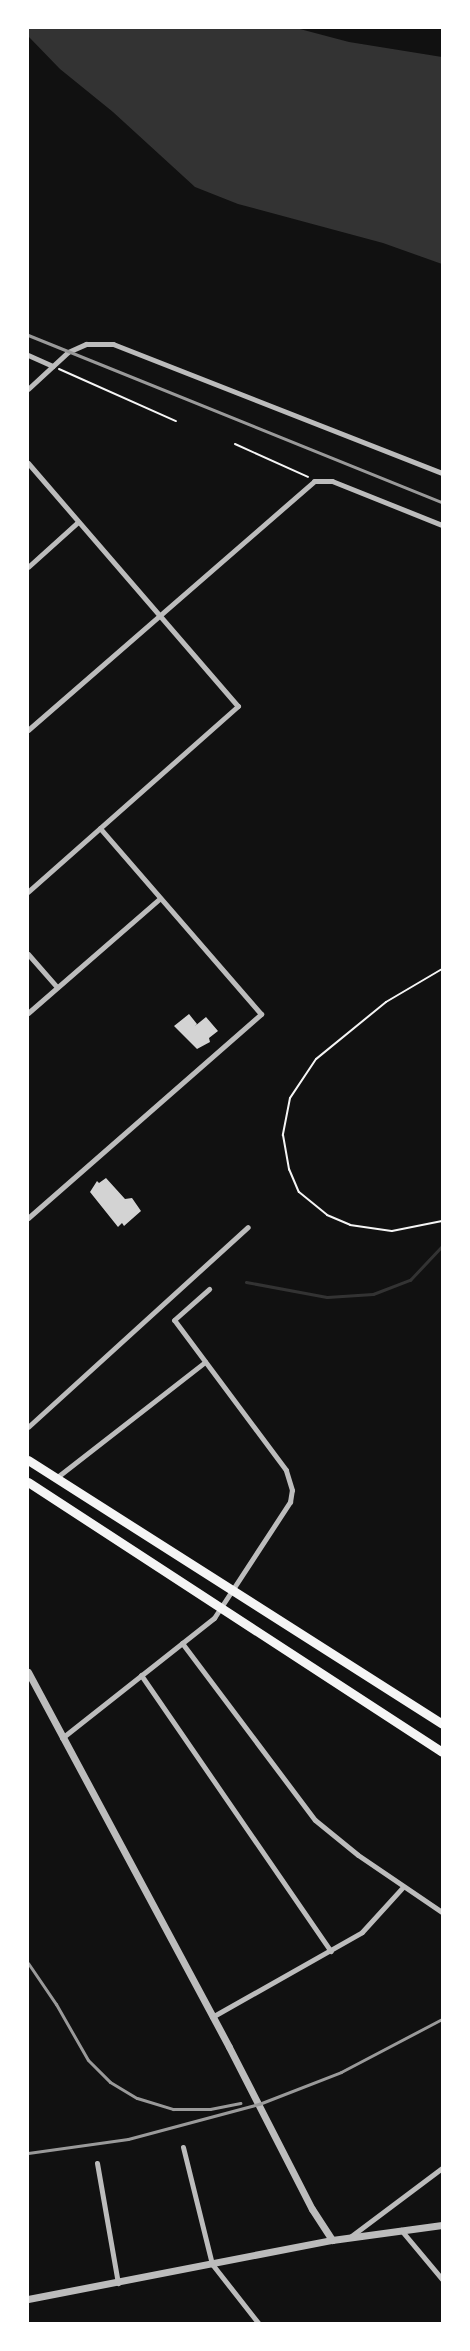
<!DOCTYPE html>
<html>
<head>
<meta charset="utf-8">
<style>
	body { margin:0 }
	#map { position:relative; width:470px; height:2351px; overflow:hidden; background:#111; font-family:Barlow,sans-serif }
	div>[style] { position:absolute }
	.water>* { inset:0; background:#333 }
	.stream>* { height:3px; margin:-1.5px; padding:0 1.5px; transform-origin:1.5px; border-radius:1.5px; background:#333 }
	.building>* { inset:0; background:#d3d3d3 }
	.path>* { height:2px; margin:-1px; padding:0 1px; transform-origin:1px; border-radius:1px; background:#f5f5f5 }
	.minor>* { height:5px; margin:-2.5px; padding:0 2.5px; transform-origin:2.5px; border-radius:2.5px; background:#bcbcbc }
	.tertiary>* { height:7px; margin:-3.5px; padding:0 3.5px; transform-origin:3.5px; border-radius:3.5px; background:#bcbcbc }
	.primary>* { height:9px; margin:-4.5px; padding:0 4.5px; transform-origin:4.5px; border-radius:4.5px; background:#f5f5f5 }
	.rail>* { height:3px; margin:-1.5px; padding:0 1.5px; transform-origin:1.5px; border-radius:1.5px; background:#9a9a9a }
	span { translate:-50% -50%; white-space:nowrap; text-align:center; line-height:1.15; -webkit-text-stroke:4px #fff; paint-order:stroke }
	.frame { position:absolute; inset:0; border:29px solid #fff; pointer-events:none }
</style>
</head>
<body>
<div id="map">
	<div class="water">
		<div style="clip-path:polygon(28px 28px,296px 28px,349px 42px,442px 57px,442px 264px,383px 243px,238px 204px,195px 187px,113px 112px,60px 69px,28px 36px)"></div>
	</div>
	<div class="stream">
		<div style="left:246px;top:1282px;width:82px;rotate:10.5deg"></div>
		<div style="left:327px;top:1297px;width:46px;rotate:-3.7deg"></div>
		<div style="left:373px;top:1294px;width:40px;rotate:-21deg"></div>
		<div style="left:410px;top:1280px;width:47px;rotate:-46.7deg"></div>
	</div>
	<div class="building">
		<div style="clip-path:polygon(189px 1014px,197px 1024px,195px 1026px,206px 1017px,218px 1031px,209px 1038px,210px 1042px,197px 1049px,174px 1026px)"></div>
		<div style="clip-path:polygon(106px 1178px,125px 1199px,132px 1198px,141px 1211px,124px 1226px,122px 1223px,118px 1227px,90px 1192px,97px 1181px,99px 1183px)"></div>
	</div>
	<div class="path">
		<div style="left:59px;top:369px;width:128px;rotate:24deg"></div>
		<div style="left:235px;top:444px;width:80px;rotate:24.3deg"></div>
		<div style="left:442px;top:969px;width:65px;rotate:149.5deg"></div>
		<div style="left:386px;top:1002px;width:90px;rotate:140.8deg"></div>
		<div style="left:316px;top:1059px;width:47px;rotate:123.7deg"></div>
		<div style="left:290px;top:1098px;width:38px;rotate:101deg"></div>
		<div style="left:283px;top:1135px;width:35px;rotate:80deg"></div>
		<div style="left:289px;top:1169px;width:25px;rotate:67deg"></div>
		<div style="left:299px;top:1192px;width:36px;rotate:39deg"></div>
		<div style="left:327px;top:1215px;width:25px;rotate:23deg"></div>
		<div style="left:350px;top:1225px;width:42px;rotate:8.1deg"></div>
		<div style="left:392px;top:1231px;width:51px;rotate:-11.3deg"></div>
	</div>
	<div class="minor">
		<div style="left:28px;top:355px;width:27px;rotate:24deg"></div>
		<div style="left:28px;top:389px;width:54px;rotate:-42.8deg"></div>
		<div style="left:68px;top:352px;width:20px;rotate:-24deg"></div>
		<div style="left:86px;top:344px;width:27px"></div>
		<div style="left:113px;top:344px;width:353px;rotate:21.4deg"></div>
		<div style="left:28px;top:463px;width:321px;rotate:49.2deg"></div>
		<div style="left:238px;top:706px;width:281px;rotate:138.5deg"></div>
		<div style="left:28px;top:567px;width:67px;rotate:-42deg"></div>
		<div style="left:28px;top:730px;width:379px;rotate:-41deg"></div>
		<div style="left:314px;top:481px;width:18px"></div>
		<div style="left:332px;top:481px;width:118px;rotate:21.8deg"></div>
		<div style="left:28px;top:954px;width:44px;rotate:48.7deg"></div>
		<div style="left:28px;top:1013px;width:174px;rotate:-41deg"></div>
		<div style="left:28px;top:1218px;width:310px;rotate:-41.2deg"></div>
		<div style="left:261px;top:1014px;width:246px;rotate:-130.9deg"></div>
		<div style="left:28px;top:1427px;width:297px;rotate:-42.3deg"></div>
		<div style="left:56px;top:1478px;width:189px;rotate:-37.9deg"></div>
		<div style="left:182px;top:1643px;width:221px;rotate:53.1deg"></div>
		<div style="left:315px;top:1820px;width:55px;rotate:39.1deg"></div>
		<div style="left:358px;top:1855px;width:102px;rotate:34.2deg"></div>
		<div style="left:141px;top:1675px;width:335px;rotate:55.5deg"></div>
		<div style="left:62px;top:1738px;width:194px;rotate:-38.3deg"></div>
		<div style="left:214px;top:1618px;width:139px;rotate:-56.8deg"></div>
		<div style="left:290px;top:1502px;width:12px;rotate:-81deg"></div>
		<div style="left:292px;top:1490px;width:21px;rotate:-107deg"></div>
		<div style="left:286px;top:1470px;width:187px;rotate:-126.7deg"></div>
		<div style="left:174px;top:1320px;width:47px;rotate:-41.5deg"></div>
		<div style="left:212px;top:2017px;width:172px;rotate:-29.5deg"></div>
		<div style="left:362px;top:1932px;width:61px;rotate:-47.7deg"></div>
		<div style="left:183px;top:2147px;width:121px;rotate:76.1deg"></div>
		<div style="left:212px;top:2264px;width:76px;rotate:51.9deg"></div>
		<div style="left:97px;top:2163px;width:122px;rotate:80.1deg"></div>
		<div style="left:401px;top:2230px;width:64px;rotate:50.1deg"></div>
		<div style="left:350px;top:2237px;width:115px;rotate:-36.9deg"></div>
	</div>
	<div class="tertiary">
		<div style="left:28px;top:1672px;width:425px;rotate:61.8deg"></div>
		<div style="left:229px;top:2047px;width:182px;rotate:62.9deg"></div>
		<div style="left:312px;top:2209px;width:37px;rotate:57deg"></div>
		<div style="left:28px;top:2299px;width:310px;rotate:-11deg"></div>
		<div style="left:332px;top:2240px;width:111px;rotate:-7.8deg"></div>
	</div>
	<div class="primary">
		<div style="left:28px;top:1460px;width:491px;rotate:32.5deg"></div>
		<div style="left:28px;top:1482px;width:494px;rotate:33.1deg"></div>
	</div>
	<div class="rail">
		<div style="left:28px;top:335px;width:446px;rotate:22deg"></div>
		<div style="left:28px;top:1963px;width:50px;rotate:55.7deg"></div>
		<div style="left:56px;top:2004px;width:64px;rotate:60.3deg"></div>
		<div style="left:88px;top:2060px;width:31px;rotate:45deg"></div>
		<div style="left:110px;top:2082px;width:31px;rotate:31deg"></div>
		<div style="left:137px;top:2098px;width:38px;rotate:17deg"></div>
		<div style="left:173px;top:2109px;width:37px"></div>
		<div style="left:210px;top:2109px;width:31px;rotate:-11deg"></div>
		<div style="left:28px;top:2153px;width:101px;rotate:-8deg"></div>
		<div style="left:128px;top:2139px;width:136px;rotate:-15deg"></div>
		<div style="left:259px;top:2104px;width:88px;rotate:-21.3deg"></div>
		<div style="left:341px;top:2072px;width:114px;rotate:-27.7deg"></div>
	</div>
	<div class="frame"></div>
</div>
</body>
</html>
